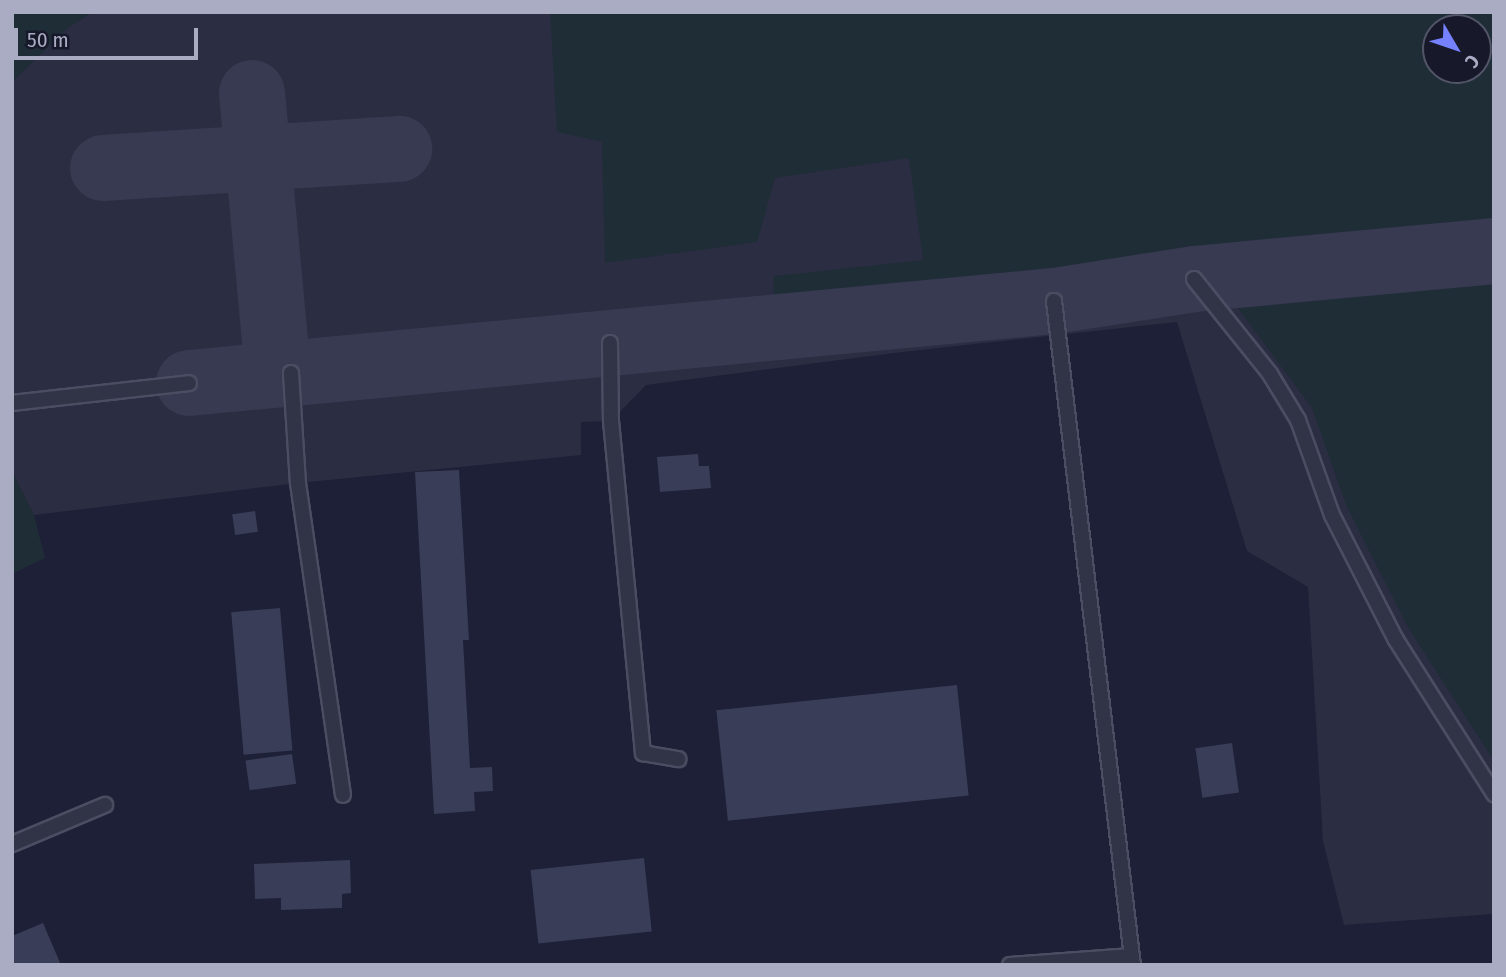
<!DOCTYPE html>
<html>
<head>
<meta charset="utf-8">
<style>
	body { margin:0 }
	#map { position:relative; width:1506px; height:977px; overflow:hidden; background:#1d2036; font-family:"Fira Sans Condensed",sans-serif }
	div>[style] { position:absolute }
	.airport>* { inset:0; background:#2b2d43 }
	.green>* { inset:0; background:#1f2d37 }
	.taxiway>* { height:66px; margin:-33px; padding:0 33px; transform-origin:33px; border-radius:33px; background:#383a52 }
	.building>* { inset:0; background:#393d57; transform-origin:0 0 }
	.roads { filter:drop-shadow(2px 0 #4b4e62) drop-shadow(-2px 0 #4b4e62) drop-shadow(0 2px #4b4e62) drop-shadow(0 -2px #4b4e62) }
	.service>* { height:14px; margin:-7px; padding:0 7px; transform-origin:7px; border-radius:7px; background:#313347 }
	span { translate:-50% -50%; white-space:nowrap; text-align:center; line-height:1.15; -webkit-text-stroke:6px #17192b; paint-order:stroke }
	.frame { position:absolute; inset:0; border:14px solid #aaacc4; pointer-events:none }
	.north { position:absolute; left:1422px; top:14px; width:70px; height:70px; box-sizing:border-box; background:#17192b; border:2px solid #525468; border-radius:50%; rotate:129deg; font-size:19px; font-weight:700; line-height:28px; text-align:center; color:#aaacc4 }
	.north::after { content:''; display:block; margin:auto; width:24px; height:32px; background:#7581fe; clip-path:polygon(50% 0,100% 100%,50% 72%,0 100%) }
	.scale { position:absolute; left:14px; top:28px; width:184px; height:32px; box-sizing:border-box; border:4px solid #aaacc4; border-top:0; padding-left:9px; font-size:21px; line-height:24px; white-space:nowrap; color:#aaacc4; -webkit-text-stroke:5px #17192b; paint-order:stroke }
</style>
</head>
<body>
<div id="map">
	<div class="airport">
		<div style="clip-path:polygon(evenodd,12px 12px,1494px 12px,1494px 914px,1344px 925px,1323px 841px,1308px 587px,1247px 551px,1177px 322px,902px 352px,646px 385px,611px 421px,581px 422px,581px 455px,298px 483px,34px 515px,12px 521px,12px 12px,1436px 28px,1478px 28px,1478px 70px,1436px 70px,1436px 28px)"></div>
	</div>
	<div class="green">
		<div style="clip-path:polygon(12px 12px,93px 12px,69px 27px,12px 82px)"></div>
		<div style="clip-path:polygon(evenodd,550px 12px,1494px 12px,1494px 229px,773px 302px,774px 276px,923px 260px,909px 158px,775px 178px,757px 242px,605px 263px,602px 142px,557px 132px,550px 12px,1436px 28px,1478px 28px,1478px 70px,1436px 70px,1436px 28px)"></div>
		<div style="clip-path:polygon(1494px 277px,1494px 761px,1407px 626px,1346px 505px,1312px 408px,1237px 307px)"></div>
		<div style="clip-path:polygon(12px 471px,34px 515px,45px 558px,12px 574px)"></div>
	</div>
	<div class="taxiway">
		<div style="left:252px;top:93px;width:282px;rotate:84.7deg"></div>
		<div style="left:103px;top:168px;width:297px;rotate:-3.7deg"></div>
		<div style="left:189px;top:383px;width:869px;rotate:-5.42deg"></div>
		<div style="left:1054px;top:301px;width:142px;rotate:-8.9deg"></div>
		<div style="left:1194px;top:279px;width:301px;rotate:-5.3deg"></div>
	</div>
	<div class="building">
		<div style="clip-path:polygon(698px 454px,699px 466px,709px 466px,711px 488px,660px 492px,657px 457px)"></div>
		<div style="clip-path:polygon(459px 470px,469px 640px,463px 640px,470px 768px,492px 767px,493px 791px,474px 792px,475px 811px,434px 814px,415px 472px)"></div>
		<div style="left:255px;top:511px;width:21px;height:23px;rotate:82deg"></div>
		<div style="left:280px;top:608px;width:143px;height:49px;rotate:85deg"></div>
		<div style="left:957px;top:685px;width:111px;height:242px;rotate:84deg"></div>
		<div style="left:1232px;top:743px;width:50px;height:37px;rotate:82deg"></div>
		<div style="left:292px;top:754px;width:30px;height:47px;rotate:82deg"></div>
		<div style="left:644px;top:858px;width:74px;height:114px;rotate:84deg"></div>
		<div style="clip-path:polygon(350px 860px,351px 893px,342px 894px,342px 908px,281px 910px,281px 898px,255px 899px,254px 864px)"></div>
		<div style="clip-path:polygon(43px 923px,61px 965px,12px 965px,12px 936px)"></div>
	</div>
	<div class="roads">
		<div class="service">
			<div style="left:1194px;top:279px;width:122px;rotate:51.3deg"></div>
			<div style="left:1270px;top:374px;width:54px;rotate:58.7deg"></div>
			<div style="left:1298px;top:420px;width:101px;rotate:70.3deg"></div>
			<div style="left:1332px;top:515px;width:140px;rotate:62.9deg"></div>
			<div style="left:1396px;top:640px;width:183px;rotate:57.5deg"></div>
			<div style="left:1054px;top:301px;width:669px;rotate:83.22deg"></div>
			<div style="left:610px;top:343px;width:78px;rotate:89.3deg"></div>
			<div style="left:611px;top:421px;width:334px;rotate:84.5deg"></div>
			<div style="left:643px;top:753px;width:36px;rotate:10deg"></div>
			<div style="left:291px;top:373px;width:110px;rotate:86.4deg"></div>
			<div style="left:298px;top:483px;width:315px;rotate:81.8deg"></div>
			<div style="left:12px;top:403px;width:178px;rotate:-6.4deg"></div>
			<div style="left:12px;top:844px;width:101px;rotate:-22.8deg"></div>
			<div style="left:1010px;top:965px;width:122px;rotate:-4.2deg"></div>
		</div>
	</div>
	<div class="frame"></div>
	<div class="north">С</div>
	<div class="scale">50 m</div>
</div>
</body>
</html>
